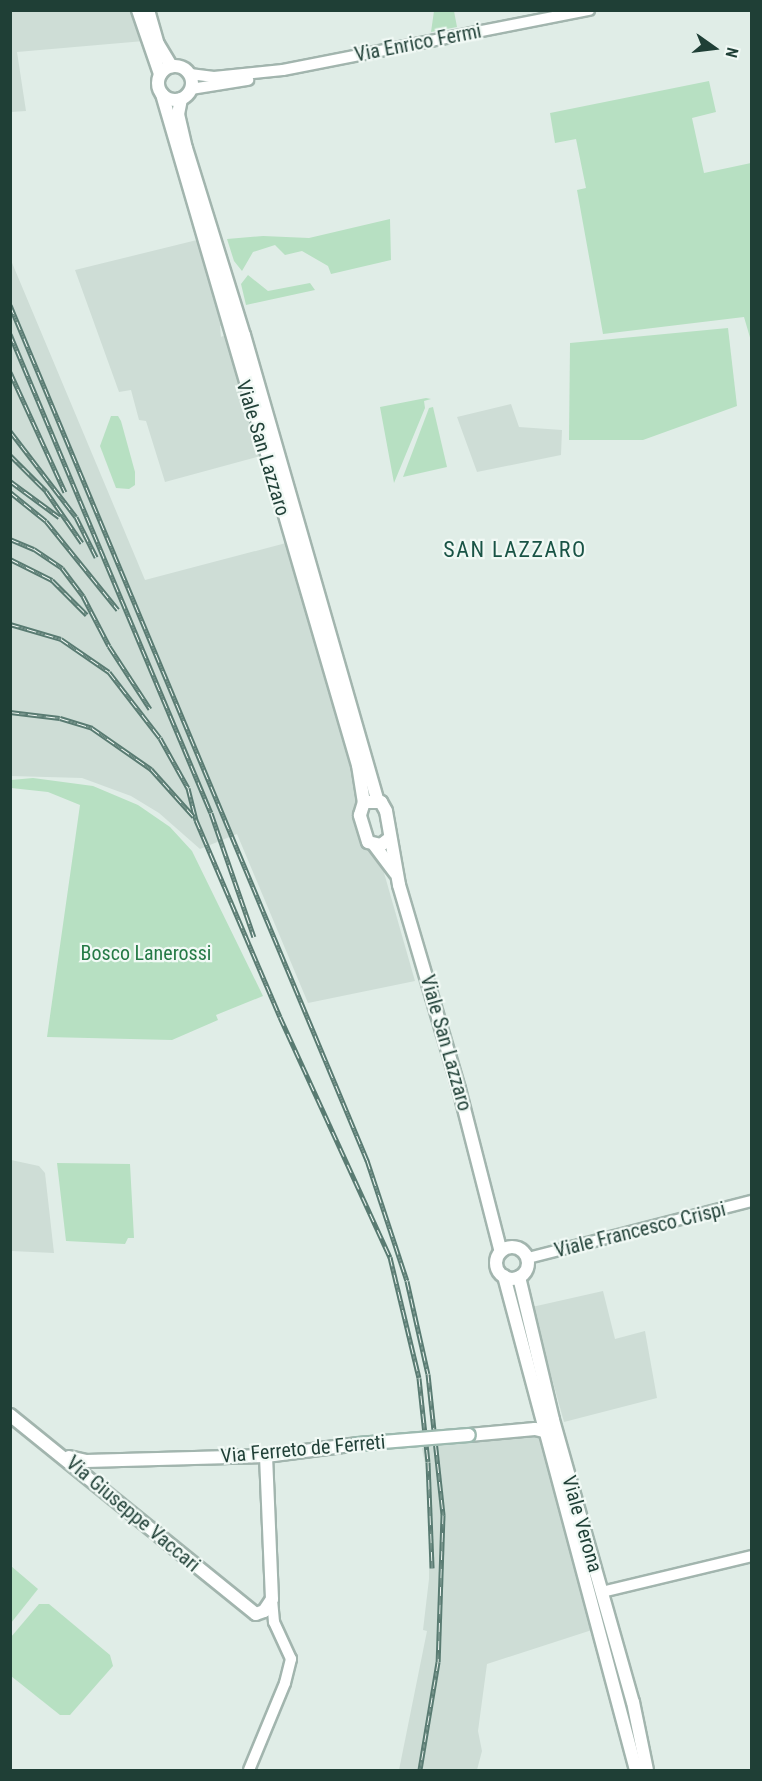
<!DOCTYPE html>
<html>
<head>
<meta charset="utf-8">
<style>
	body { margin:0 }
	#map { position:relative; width:762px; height:1781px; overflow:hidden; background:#e0ede7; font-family:"Roboto Condensed",sans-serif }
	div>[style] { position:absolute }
	.built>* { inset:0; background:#ceddd6 }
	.green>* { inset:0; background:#b7e0c2 }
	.roads { filter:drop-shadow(2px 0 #a2b5ae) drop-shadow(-2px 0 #a2b5ae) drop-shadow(0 2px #a2b5ae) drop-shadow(0 -2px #a2b5ae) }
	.tertiary>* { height:10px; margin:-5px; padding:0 5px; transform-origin:5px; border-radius:5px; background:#fff }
	.secondary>* { height:12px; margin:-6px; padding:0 6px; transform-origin:6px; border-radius:6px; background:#fff }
	.secondary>.ring { margin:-6px; padding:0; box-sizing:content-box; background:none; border:12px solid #fff; border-radius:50% }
	.rail>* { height:5px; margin-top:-2.5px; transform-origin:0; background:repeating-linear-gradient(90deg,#f1f9f5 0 9px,#597b72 0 18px); box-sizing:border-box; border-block:2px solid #597b72 }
	.bridges { filter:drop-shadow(2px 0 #9dbab0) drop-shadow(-2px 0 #9dbab0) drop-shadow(0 2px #9dbab0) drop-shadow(0 -2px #9dbab0) }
	.secondary-bridge>* { height:12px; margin:-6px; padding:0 6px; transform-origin:6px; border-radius:6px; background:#fff }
	span { translate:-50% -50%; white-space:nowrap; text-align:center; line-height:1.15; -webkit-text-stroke:4.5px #f1f9f5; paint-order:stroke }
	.street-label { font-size:20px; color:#1f3f36 }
	.park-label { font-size:20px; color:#257a46 }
	.quarter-label { font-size:22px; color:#195345; letter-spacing:1.5px }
	.frame { position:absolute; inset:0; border:12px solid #1f3f36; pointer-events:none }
	.north { position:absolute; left:684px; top:18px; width:60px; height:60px; -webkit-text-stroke:4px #f1f9f5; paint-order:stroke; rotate:104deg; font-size:16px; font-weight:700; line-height:24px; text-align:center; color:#1f3f36 }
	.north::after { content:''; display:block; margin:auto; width:21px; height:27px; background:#1f3f36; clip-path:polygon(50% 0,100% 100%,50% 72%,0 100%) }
</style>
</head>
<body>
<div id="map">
	<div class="built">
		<div style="clip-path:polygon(11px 11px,137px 11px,144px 41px,17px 52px,26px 111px,11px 112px)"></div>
		<div style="clip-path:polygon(201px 239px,225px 325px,220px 326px,221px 337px,229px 333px,264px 455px,165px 482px,146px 421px,139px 420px,131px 390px,119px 392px,75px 270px)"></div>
		<div style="clip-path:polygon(10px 258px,145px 580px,286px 543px,292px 551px,415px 981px,308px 1003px,237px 834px,200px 849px,159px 813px,131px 796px,82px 778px,11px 776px)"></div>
		<div style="clip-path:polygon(511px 404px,519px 427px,562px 430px,561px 455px,477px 472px,457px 417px)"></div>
		<div style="clip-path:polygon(11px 1160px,39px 1166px,45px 1173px,54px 1253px,11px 1251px)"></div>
		<div style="clip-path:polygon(603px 1291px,615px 1339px,645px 1331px,657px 1398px,564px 1422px,532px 1307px)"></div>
		<div style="clip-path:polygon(530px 1434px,542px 1438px,595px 1629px,487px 1664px,478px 1731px,482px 1751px,477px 1770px,399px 1770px,427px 1631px,423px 1630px,429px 1579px,429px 1485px,422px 1448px)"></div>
	</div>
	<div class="green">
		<div style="clip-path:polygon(434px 11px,454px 11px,457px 27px,431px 32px)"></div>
		<div style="clip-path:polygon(709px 81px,716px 112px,692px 118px,704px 173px,751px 163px,751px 341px,744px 317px,603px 334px,577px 190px,586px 188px,576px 139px,555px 143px,550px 113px)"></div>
		<div style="clip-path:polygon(390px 219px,391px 260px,331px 274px,328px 266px,302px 251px,285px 255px,275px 245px,253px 252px,242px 271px,234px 261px,227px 239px,263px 236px,309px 238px)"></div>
		<div style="clip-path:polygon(248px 275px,268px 291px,310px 283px,315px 290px,246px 305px,241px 284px)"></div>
		<div style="clip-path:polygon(728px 328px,737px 406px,643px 440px,569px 440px,570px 343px)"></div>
		<div style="clip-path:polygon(426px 398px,431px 399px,424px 401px,425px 408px,394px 483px,380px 407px)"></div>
		<div style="clip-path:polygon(433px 407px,447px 467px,403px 477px,429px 408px)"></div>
		<div style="clip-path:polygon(111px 416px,118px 416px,121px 421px,135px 472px,135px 485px,129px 489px,116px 488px,100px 446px)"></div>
		<div style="clip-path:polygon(33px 778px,93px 786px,138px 805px,170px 827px,192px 851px,263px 996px,216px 1015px,218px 1020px,172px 1040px,47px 1037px,80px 805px,48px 792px,11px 788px,11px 780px)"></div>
		<div style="clip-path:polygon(57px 1163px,130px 1164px,134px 1238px,128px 1238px,125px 1244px,66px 1241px)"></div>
		<div style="clip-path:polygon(11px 1566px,38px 1589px,11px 1623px)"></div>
		<div style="clip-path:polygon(39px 1604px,49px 1604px,110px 1655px,113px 1666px,70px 1715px,60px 1715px,11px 1676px,11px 1637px)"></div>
	</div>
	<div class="roads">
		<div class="tertiary">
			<div style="left:190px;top:74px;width:24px;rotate:7deg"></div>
			<div style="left:214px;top:77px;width:69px;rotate:-5.8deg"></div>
			<div style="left:283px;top:70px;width:312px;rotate:-11.1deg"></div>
			<div style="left:191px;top:89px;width:58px;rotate:-9deg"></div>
			<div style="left:528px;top:1258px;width:231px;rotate:-14.3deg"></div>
			<div style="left:602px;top:1592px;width:154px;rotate:-13.5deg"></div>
			<div style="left:249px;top:1770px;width:94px;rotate:-67.5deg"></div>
			<div style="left:285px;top:1683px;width:25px;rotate:-76deg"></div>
			<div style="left:291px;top:1659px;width:41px;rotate:-114.7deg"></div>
			<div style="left:274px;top:1622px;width:23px;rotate:-95deg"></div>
		</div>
		<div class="secondary">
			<div style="left:138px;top:10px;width:68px;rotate:71deg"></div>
			<div style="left:148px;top:10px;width:35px;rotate:74deg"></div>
			<div style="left:158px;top:44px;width:26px;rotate:59deg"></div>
			<div class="ring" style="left:158px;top:66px;width:22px;height:22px"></div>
			<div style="left:162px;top:94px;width:699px;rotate:73.72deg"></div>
			<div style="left:358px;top:765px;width:37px;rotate:81deg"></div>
			<div style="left:181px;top:99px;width:15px;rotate:101deg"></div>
			<div style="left:178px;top:114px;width:35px;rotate:77deg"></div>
			<div style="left:186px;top:148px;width:196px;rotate:72.8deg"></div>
			<div style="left:244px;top:335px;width:485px;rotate:74deg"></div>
			<div style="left:390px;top:838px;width:11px;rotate:142deg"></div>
			<div style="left:381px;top:845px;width:13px;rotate:-167deg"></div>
			<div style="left:368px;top:842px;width:28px;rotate:-107deg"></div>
			<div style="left:360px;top:815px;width:14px;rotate:-73deg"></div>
			<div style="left:364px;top:802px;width:17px"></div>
			<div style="left:381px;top:802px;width:10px;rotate:61deg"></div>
			<div style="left:386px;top:811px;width:75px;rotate:80deg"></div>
			<div style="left:399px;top:885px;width:213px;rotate:73.6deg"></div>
			<div style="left:459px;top:1089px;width:168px;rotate:75.6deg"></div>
			<div style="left:375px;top:846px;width:34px;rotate:53deg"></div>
			<div class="ring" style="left:496px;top:1247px;width:20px;height:20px"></div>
			<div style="left:504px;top:1276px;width:511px;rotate:75.04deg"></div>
			<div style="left:519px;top:1277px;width:147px;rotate:76.6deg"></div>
			<div style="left:553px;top:1420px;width:293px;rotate:74.2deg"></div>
			<div style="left:633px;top:1702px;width:69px;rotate:78.4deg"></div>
			<div style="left:10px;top:1415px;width:316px;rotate:39deg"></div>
			<div style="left:256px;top:1614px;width:9px;rotate:-21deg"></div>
			<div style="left:264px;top:1611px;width:14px;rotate:-56deg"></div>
			<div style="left:272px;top:1599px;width:143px;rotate:-92.4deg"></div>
			<div style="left:469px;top:1435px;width:66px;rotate:-5.2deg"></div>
			<div style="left:535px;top:1429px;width:18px;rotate:13deg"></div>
			<div style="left:69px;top:1457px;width:17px;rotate:13deg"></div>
			<div style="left:86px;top:1461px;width:180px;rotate:-1.6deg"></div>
			<div style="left:266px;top:1456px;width:93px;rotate:-7.4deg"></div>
		</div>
	</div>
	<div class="rail">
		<div style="left:10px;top:305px;width:927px;rotate:67.34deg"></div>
		<div style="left:367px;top:1160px;width:127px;rotate:71.7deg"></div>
		<div style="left:407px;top:1281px;width:95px;rotate:77.3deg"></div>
		<div style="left:428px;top:1374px;width:142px;rotate:83.9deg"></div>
		<div style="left:443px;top:1515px;width:147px;rotate:91.9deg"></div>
		<div style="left:438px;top:1662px;width:109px;rotate:99.5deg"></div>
		<div style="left:10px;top:334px;width:519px;rotate:67.24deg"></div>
		<div style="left:211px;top:813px;width:131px;rotate:70.9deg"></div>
		<div style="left:10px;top:372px;width:132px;rotate:65.4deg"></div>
		<div style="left:10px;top:431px;width:108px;rotate:52.5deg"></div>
		<div style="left:76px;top:517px;width:45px;rotate:63.4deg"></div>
		<div style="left:10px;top:455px;width:51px;rotate:45deg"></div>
		<div style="left:46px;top:491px;width:63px;rotate:55.3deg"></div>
		<div style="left:10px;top:481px;width:61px;rotate:36.3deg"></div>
		<div style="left:10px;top:492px;width:46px;rotate:38.9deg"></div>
		<div style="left:46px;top:521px;width:114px;rotate:51deg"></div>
		<div style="left:10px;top:539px;width:26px;rotate:23deg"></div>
		<div style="left:34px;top:549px;width:34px;rotate:34deg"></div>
		<div style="left:62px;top:568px;width:35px;rotate:53deg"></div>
		<div style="left:83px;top:596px;width:56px;rotate:62.5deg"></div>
		<div style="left:109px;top:646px;width:75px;rotate:56.9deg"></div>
		<div style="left:10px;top:559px;width:47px;rotate:26.6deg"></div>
		<div style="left:52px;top:580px;width:49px;rotate:45deg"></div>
		<div style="left:10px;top:624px;width:53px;rotate:16.4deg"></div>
		<div style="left:61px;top:639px;width:58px;rotate:34.5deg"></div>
		<div style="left:109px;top:672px;width:83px;rotate:52.3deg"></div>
		<div style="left:160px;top:738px;width:57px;rotate:60.8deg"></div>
		<div style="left:188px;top:788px;width:33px;rotate:76deg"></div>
		<div style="left:196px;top:820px;width:214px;rotate:66.9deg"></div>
		<div style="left:280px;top:1017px;width:264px;rotate:65.4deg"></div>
		<div style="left:390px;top:1257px;width:124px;rotate:76.5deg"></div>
		<div style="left:419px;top:1378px;width:84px;rotate:83.9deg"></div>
		<div style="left:428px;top:1462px;width:106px;rotate:87.8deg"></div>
		<div style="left:10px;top:712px;width:50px;rotate:6.8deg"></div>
		<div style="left:60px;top:718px;width:34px;rotate:17deg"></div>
		<div style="left:92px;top:728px;width:72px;rotate:34.8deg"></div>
		<div style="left:151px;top:769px;width:64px;rotate:48.1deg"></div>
	</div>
	<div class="bridges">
		<div class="secondary-bridge">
			<div style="left:358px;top:1444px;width:111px;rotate:-4.6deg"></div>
		</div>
	</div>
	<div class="street-label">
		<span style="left:418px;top:43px;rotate:-11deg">Via Enrico Fermi</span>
		<span style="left:263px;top:448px;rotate:73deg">Viale San Lazzaro</span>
		<span style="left:446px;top:1043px;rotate:74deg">Viale San Lazzaro</span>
		<span style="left:640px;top:1230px;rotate:-14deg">Viale Francesco Crispi</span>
		<span style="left:303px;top:1449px;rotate:-5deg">Via Ferreto de Ferreti</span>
		<span style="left:133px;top:1514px;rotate:40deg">Via Giuseppe Vaccari</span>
		<span style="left:582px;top:1524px;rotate:74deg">Viale Verona</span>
	</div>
	<div class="park-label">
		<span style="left:146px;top:953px">Bosco Lanerossi</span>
	</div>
	<div class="quarter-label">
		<span style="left:515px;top:550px">SAN LAZZARO</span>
	</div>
	<div class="frame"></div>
	<div class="north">N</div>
</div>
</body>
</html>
